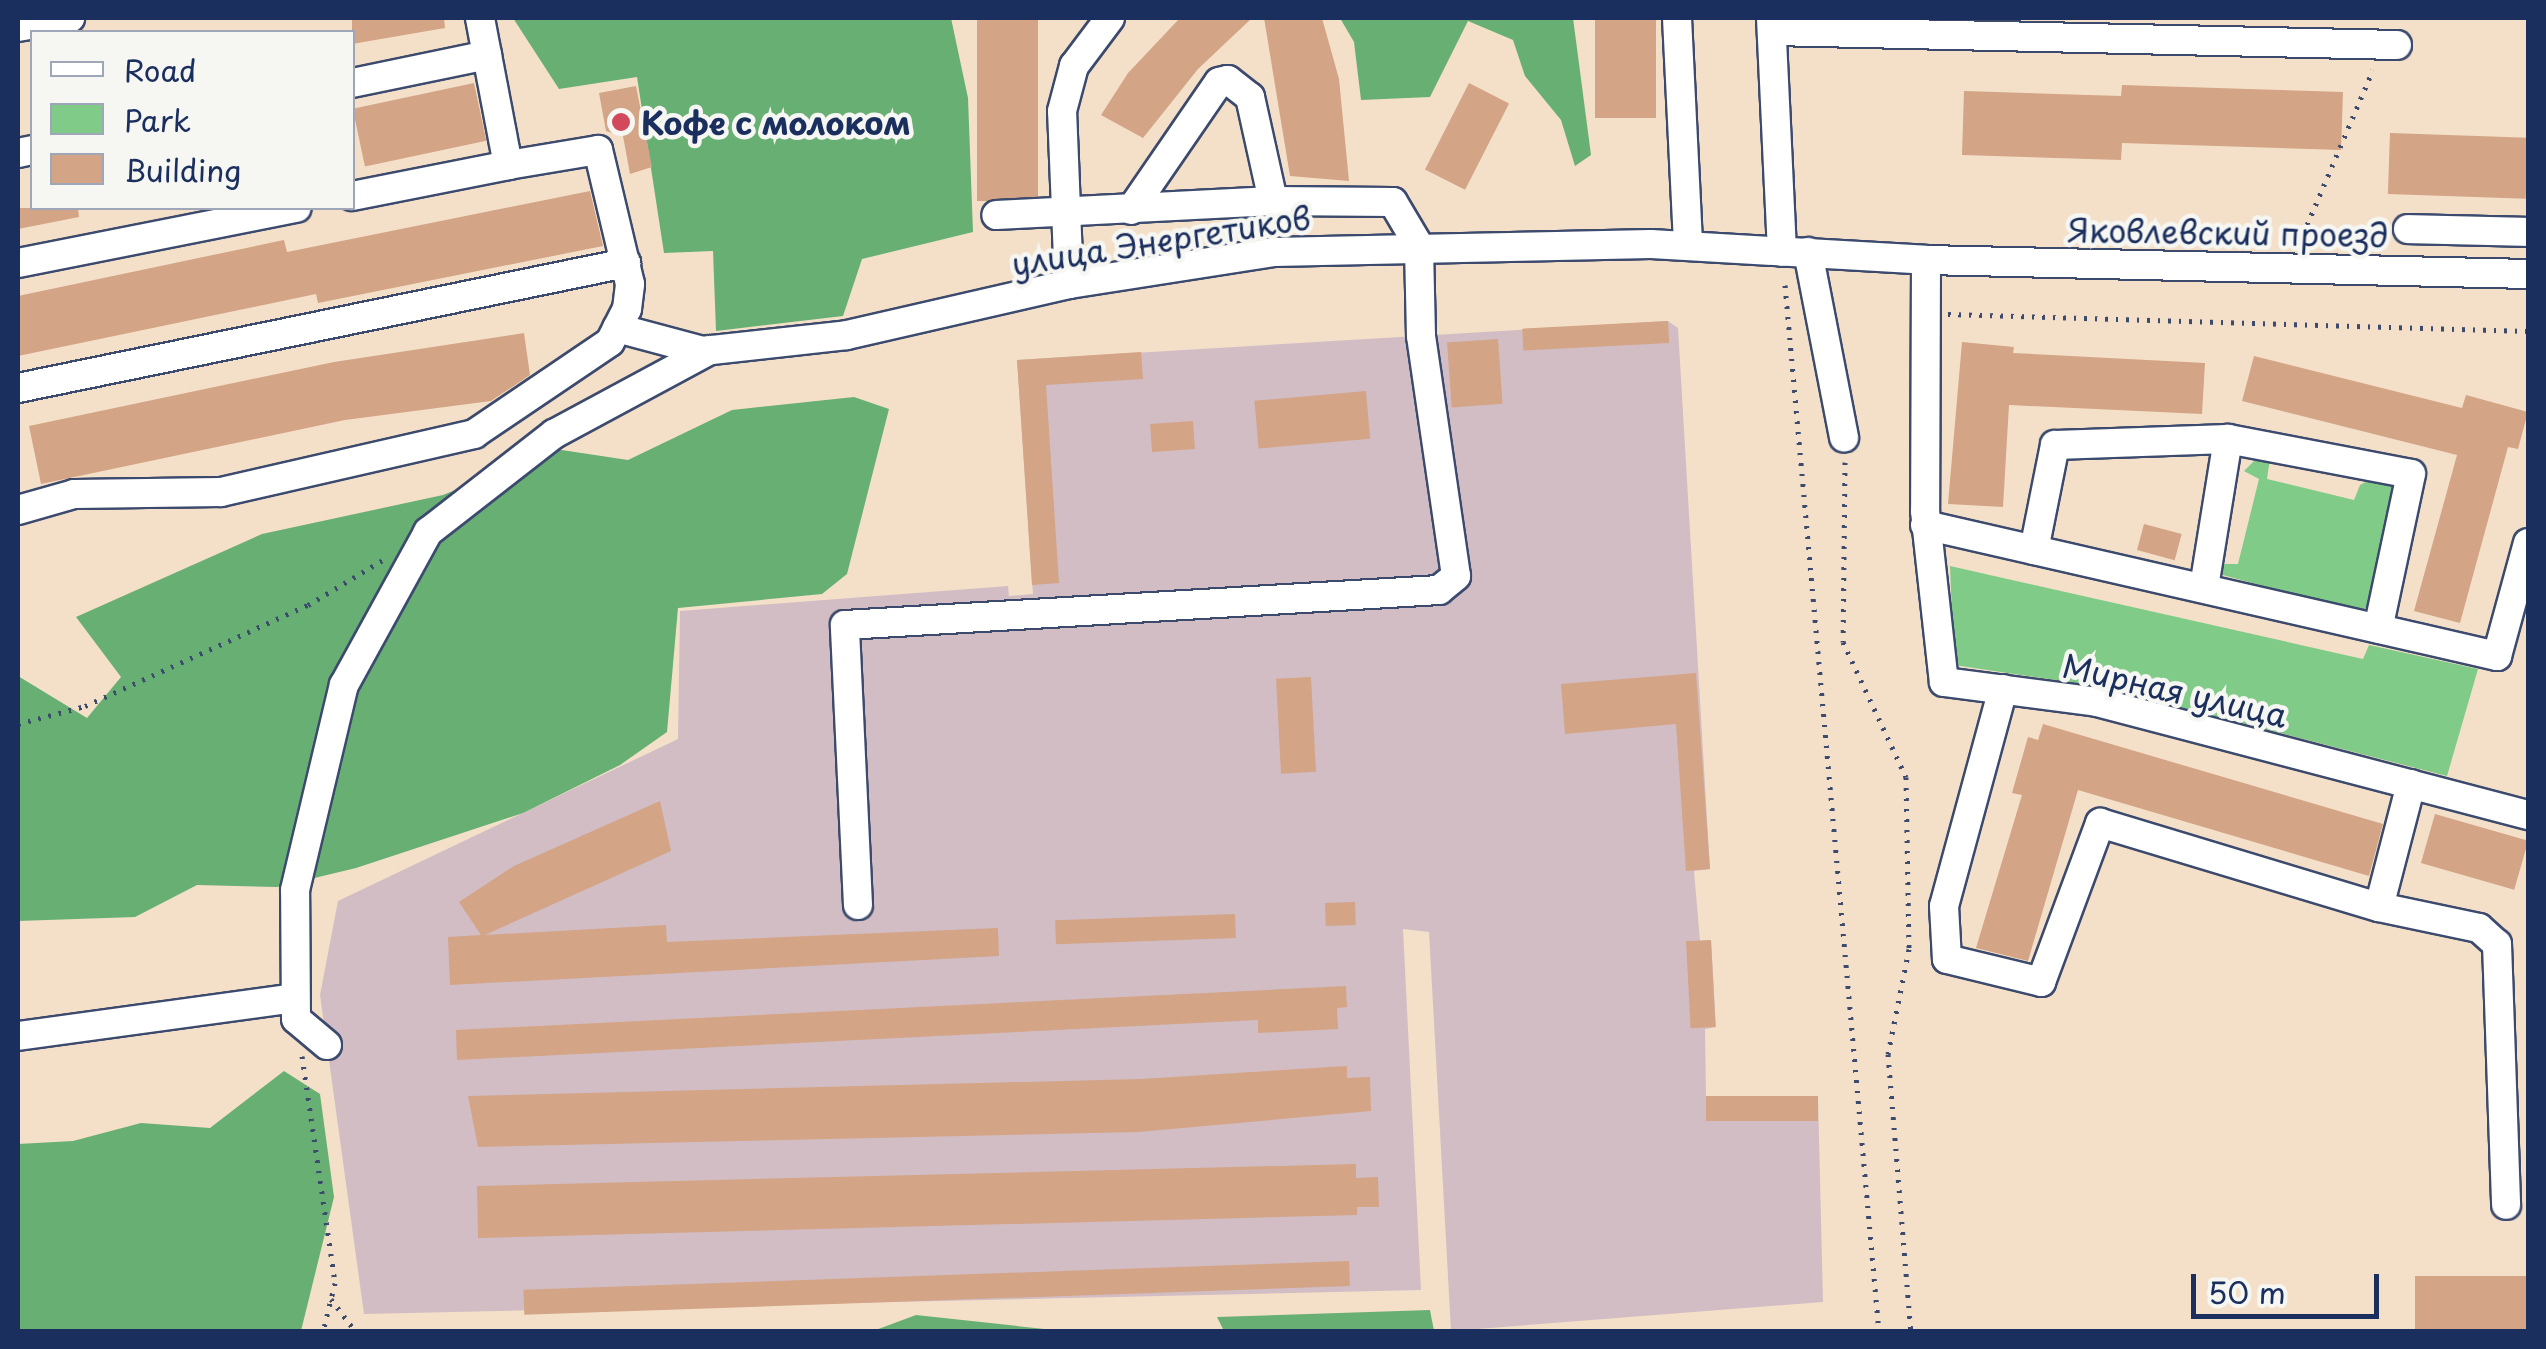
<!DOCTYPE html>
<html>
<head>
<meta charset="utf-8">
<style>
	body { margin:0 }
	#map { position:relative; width:2546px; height:1349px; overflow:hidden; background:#f4e0c8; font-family:"Playpen Sans",sans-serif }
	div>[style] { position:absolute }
	.industrial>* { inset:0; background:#d2bdc5 }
	.green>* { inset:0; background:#81cb88 }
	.forest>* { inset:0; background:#68af74 }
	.building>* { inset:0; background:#d3a485; transform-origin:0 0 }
	.path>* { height:5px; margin-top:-2.5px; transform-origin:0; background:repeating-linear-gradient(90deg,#3c4a6e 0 2.5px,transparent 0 10.5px) }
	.roads { filter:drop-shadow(2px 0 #3c4a6e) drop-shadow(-2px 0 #3c4a6e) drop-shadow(0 2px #3c4a6e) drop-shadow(0 -2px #3c4a6e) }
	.minor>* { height:28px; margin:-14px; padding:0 14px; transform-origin:14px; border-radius:14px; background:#fff }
	.dots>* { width:28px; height:28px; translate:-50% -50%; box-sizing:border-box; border:5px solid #f6f6f2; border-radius:50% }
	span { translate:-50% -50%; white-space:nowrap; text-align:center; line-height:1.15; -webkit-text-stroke:9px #f6f6f2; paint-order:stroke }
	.poi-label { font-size:32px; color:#1b2f5e; font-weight:700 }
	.left { translate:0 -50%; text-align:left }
	.street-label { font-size:32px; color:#1b2f5e }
	.frame { position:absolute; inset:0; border:20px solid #1b2f5e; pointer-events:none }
	.legend { position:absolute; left:30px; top:30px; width:325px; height:180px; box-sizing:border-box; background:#f6f6f2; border:2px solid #9ea6b7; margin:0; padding:12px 18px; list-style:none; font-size:30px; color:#1b2f5e }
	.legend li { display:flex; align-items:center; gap:20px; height:50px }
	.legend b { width:50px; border:2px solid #9ea6b7 }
	.scale { position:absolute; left:2191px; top:1274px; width:188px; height:45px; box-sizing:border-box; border:5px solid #1b2f5e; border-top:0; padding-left:12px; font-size:30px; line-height:35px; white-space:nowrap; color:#1b2f5e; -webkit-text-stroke:8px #f6f6f2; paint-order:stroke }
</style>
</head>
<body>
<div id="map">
	<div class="industrial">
		<div style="clip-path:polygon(1668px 321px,1678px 328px,1710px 869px,1694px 871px,1700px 941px,1711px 940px,1716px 1027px,1705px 1029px,1706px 1098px,1818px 1096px,1823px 1302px,1451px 1331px,1429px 932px,1403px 929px,1421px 1290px,364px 1314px,320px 995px,338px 901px,678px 739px,680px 611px,1008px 586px,1009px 596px,1033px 594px,1017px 360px)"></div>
	</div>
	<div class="green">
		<div style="clip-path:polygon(2270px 458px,2267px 479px,2354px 500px,2360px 485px,2373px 478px,2391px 484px,2398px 496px,2370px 606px,2358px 612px,2219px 574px,2218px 564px,2238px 564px,2259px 479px,2244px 471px,2255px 460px)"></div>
		<div style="clip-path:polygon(1950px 566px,2363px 659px,2369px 645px,2478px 669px,2447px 776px,2102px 687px,1954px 665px)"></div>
	</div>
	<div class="forest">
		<div style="clip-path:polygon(513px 18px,951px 18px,968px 98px,973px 232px,862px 259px,843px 316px,716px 331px,713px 251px,664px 253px,637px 77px,559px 89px)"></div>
		<div style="clip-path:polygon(1340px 18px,1573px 18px,1591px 155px,1575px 166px,1561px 120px,1525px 76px,1513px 40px,1468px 21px,1430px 97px,1361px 100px,1354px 42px)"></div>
		<div style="clip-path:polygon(854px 397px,889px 409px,847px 574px,822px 594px,678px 608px,667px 732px,620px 765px,523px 813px,356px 868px,277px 887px,197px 885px,135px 917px,18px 921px,18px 676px,87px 718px,121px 677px,76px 617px,262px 534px,443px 495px,555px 449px,628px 460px,732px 410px)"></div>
		<div style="clip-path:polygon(284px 1071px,320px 1094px,334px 1197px,301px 1331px,18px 1331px,18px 1144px,73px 1141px,141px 1123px,210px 1128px)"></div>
		<div style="clip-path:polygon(1430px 1310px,1434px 1331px,1224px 1331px,1217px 1317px)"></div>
		<div style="clip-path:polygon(916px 1315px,1063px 1331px,873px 1331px)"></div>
	</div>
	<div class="building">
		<div style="clip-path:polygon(352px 18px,444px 18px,445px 28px,352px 44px)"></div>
		<div style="left:977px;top:18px;width:61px;height:183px"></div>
		<div style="clip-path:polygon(1180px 18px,1252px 18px,1198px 69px,1143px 138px,1101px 115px,1128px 73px)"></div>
		<div style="clip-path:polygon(1264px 18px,1322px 18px,1339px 79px,1349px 181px,1290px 176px)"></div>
		<div style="left:1595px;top:18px;width:61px;height:100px"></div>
		<div style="left:474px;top:83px;width:59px;height:124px;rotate:78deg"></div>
		<div style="left:1469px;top:83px;width:45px;height:97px;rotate:27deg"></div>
		<div style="clip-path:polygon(2122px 85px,2343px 92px,2341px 150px,2122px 143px,2121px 160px,1962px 155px,1964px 91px,2121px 96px)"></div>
		<div style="clip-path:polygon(636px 86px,652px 167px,630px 174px,623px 136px,606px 131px,599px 93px)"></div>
		<div style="left:2390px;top:133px;width:138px;height:61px;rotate:2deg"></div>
		<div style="clip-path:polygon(590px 191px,603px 246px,318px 303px,316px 294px,18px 356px,18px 296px,284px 240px,287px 252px)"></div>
		<div style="clip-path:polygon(18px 208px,78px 208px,79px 217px,18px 229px)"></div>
		<div style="left:1668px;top:321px;width:22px;height:146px;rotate:87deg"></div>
		<div style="clip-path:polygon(524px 333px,530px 375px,491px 401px,345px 420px,41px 484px,29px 426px,334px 362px)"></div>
		<div style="left:1498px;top:339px;width:65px;height:51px;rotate:86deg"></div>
		<div style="clip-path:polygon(1962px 342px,2014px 347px,2013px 353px,2205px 363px,2202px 414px,2009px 405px,2003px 507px,1948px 504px)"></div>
		<div style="clip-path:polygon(1141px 352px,1143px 379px,1046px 385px,1059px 583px,1032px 585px,1017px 360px)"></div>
		<div style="clip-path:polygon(2254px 356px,2462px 408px,2466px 395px,2528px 412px,2518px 449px,2508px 447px,2460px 623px,2414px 611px,2457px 455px,2242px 401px)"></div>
		<div style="left:1366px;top:391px;width:48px;height:112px;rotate:85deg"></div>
		<div style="left:1193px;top:421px;width:28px;height:43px;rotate:86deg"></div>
		<div style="left:2144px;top:524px;width:39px;height:27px;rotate:15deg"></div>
		<div style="clip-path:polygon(1696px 673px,1710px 869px,1686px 871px,1676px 724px,1565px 734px,1561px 684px)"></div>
		<div style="left:1311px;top:677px;width:95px;height:35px;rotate:87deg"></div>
		<div style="clip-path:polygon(2043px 724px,2383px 824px,2369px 876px,2078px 790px,2028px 961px,1976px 948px,2022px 795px,2012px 793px,2028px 737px,2038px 740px)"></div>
		<div style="clip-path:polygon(660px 801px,671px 851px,485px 935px,666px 925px,667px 942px,998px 928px,999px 956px,450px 985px,448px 937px,481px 935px,459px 902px,514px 866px)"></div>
		<div style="left:2435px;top:814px;width:97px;height:51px;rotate:16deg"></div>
		<div style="left:1355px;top:902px;width:23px;height:30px;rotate:88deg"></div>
		<div style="left:1235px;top:914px;width:24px;height:180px;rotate:88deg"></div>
		<div style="left:1711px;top:940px;width:87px;height:25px;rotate:87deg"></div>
		<div style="clip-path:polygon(1346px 986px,1347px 1007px,1337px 1008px,1338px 1029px,1258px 1033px,1258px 1020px,457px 1060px,456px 1030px)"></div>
		<div style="clip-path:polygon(1347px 1066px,1347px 1078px,1370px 1077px,1371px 1111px,1138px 1132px,478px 1147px,468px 1096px,1141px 1079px)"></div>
		<div style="left:1818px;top:1096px;width:25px;height:112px;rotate:90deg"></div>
		<div style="clip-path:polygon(1356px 1164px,1356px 1178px,1378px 1177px,1379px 1207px,1357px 1207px,1357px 1215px,478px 1238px,477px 1186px)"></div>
		<div style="left:1349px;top:1261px;width:25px;height:826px;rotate:88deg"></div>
		<div style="left:2528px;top:1276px;width:56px;height:113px;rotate:90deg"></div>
	</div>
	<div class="path">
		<div style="left:2299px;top:244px;width:189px;rotate:-67deg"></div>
		<div style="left:1785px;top:285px;width:1051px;rotate:84.87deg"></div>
		<div style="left:1948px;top:314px;width:580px;rotate:1.68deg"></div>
		<div style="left:1845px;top:462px;width:180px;rotate:90.6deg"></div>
		<div style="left:1843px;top:642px;width:149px;rotate:65deg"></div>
		<div style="left:1906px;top:777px;width:172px;rotate:89deg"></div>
		<div style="left:1909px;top:949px;width:107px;rotate:101.3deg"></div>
		<div style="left:1888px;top:1054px;width:279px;rotate:85.3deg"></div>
		<div style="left:18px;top:724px;width:69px;rotate:-15deg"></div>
		<div style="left:85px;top:706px;width:245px;rotate:-24.4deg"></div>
		<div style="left:308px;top:605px;width:87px;rotate:-31deg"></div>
		<div style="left:302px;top:1056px;width:229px;rotate:81.7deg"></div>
		<div style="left:335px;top:1283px;width:50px;rotate:103.8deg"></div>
		<div style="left:331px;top:1299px;width:41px;rotate:52.9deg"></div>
	</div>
	<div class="roads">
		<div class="minor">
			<div style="left:1677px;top:18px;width:228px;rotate:87.2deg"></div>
			<div style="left:1771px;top:18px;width:234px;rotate:87.3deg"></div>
			<div style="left:18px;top:27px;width:53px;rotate:-9.8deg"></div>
			<div style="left:1772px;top:31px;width:625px;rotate:1.28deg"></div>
			<div style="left:352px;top:83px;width:138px;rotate:-11.7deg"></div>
			<div style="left:18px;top:153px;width:14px;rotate:-12deg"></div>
			<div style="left:352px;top:196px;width:159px;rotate:-11.2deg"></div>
			<div style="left:1131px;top:210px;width:155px;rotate:-55.5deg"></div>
			<div style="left:1219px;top:82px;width:9px;rotate:-13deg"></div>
			<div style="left:1228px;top:80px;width:28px;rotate:38deg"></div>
			<div style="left:1250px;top:97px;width:107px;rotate:77.5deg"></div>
			<div style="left:2408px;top:229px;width:120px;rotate:1.4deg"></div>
			<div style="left:1808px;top:252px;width:189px;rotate:79deg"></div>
			<div style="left:1926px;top:260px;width:602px;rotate:1.33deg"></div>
			<div style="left:18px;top:263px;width:284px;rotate:-11.2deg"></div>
			<div style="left:1069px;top:284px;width:173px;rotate:-92.3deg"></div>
			<div style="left:1062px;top:111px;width:47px;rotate:-75.1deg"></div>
			<div style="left:1074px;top:66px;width:60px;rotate:-53.1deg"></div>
			<div style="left:617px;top:328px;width:89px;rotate:15deg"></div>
			<div style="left:703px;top:351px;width:145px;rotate:-6.3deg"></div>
			<div style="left:847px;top:335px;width:228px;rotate:-12.9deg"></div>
			<div style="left:1069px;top:284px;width:207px;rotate:-8.9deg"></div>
			<div style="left:1274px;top:252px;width:377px;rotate:-1.2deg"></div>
			<div style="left:1651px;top:244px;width:275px;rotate:3.3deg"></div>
			<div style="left:1926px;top:260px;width:251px;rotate:90.2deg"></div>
			<div style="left:1925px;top:511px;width:172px;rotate:83.7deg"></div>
			<div style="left:1944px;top:682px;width:154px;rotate:7.4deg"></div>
			<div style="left:2097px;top:702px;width:446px;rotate:14.7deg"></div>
			<div style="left:18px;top:388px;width:621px;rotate:-11.62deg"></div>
			<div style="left:2228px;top:439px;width:186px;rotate:10.8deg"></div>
			<div style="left:2411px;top:474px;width:158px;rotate:102deg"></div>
			<div style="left:18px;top:510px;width:58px;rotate:-15.9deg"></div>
			<div style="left:74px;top:494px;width:147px;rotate:-0.8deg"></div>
			<div style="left:221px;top:492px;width:260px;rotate:-12.9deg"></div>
			<div style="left:474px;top:434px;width:164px;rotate:-34.1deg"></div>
			<div style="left:610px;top:342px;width:37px;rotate:-63deg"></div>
			<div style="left:627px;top:309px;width:25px;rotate:-83deg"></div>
			<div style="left:630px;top:284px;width:138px;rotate:-103.4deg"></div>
			<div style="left:598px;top:150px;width:91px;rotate:170.5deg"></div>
			<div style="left:508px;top:165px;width:150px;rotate:-100.8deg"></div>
			<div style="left:1925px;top:525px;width:587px;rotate:12.9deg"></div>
			<div style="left:2497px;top:656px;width:117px;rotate:-74.7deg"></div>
			<div style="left:2034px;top:550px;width:107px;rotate:-78.7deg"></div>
			<div style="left:2055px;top:445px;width:173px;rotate:-2deg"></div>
			<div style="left:2228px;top:439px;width:151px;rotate:99.2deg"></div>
			<div style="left:2003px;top:689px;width:225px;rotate:105.2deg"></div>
			<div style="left:1944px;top:906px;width:53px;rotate:86.8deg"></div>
			<div style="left:1947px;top:959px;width:97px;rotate:13.7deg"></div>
			<div style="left:2041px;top:982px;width:170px;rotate:-69.6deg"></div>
			<div style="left:2100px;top:823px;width:291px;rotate:16.8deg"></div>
			<div style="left:2379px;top:907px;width:127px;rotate:-75.4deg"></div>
			<div style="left:858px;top:905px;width:280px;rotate:-92.7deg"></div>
			<div style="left:845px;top:625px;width:595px;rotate:-3.37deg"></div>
			<div style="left:1439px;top:590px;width:22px;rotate:-39deg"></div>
			<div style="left:1456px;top:576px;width:243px;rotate:-98.3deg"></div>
			<div style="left:1421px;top:336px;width:90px;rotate:-91.3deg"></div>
			<div style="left:1419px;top:246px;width:51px;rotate:-120.6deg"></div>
			<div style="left:1393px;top:202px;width:120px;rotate:-179.5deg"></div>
			<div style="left:1273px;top:201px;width:277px;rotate:177.1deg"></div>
			<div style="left:2379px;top:907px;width:102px;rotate:11.9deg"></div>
			<div style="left:2479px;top:928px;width:24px;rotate:42deg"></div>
			<div style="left:2497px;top:944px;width:261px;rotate:88deg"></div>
			<div style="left:18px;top:1036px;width:279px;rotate:-7.8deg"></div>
			<div style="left:327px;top:1045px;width:40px;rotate:-140deg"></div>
			<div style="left:296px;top:1019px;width:129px;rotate:-90.4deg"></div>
			<div style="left:295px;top:890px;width:211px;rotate:-76.6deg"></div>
			<div style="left:344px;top:685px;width:175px;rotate:-61.2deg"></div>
			<div style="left:428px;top:532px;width:160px;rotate:-37.9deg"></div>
			<div style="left:554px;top:434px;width:177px;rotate:-28.3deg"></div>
		</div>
	</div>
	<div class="dots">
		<div style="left:621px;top:122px;background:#d1495b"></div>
	</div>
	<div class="poi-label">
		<span class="left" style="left:641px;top:122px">Кофе с молоком</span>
	</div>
	<div class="street-label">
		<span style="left:2228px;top:232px;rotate:1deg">Яковлевский проезд</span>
		<span style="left:1161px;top:240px;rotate:-9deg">улица Энергетиков</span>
		<span style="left:2175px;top:690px;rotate:13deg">Мирная улица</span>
	</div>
	<div class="frame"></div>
	<ul class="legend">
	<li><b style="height:12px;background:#fff"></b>Road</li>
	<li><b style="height:28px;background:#81cb88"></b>Park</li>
	<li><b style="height:28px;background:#d3a485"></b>Building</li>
	</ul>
	<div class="scale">50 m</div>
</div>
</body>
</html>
